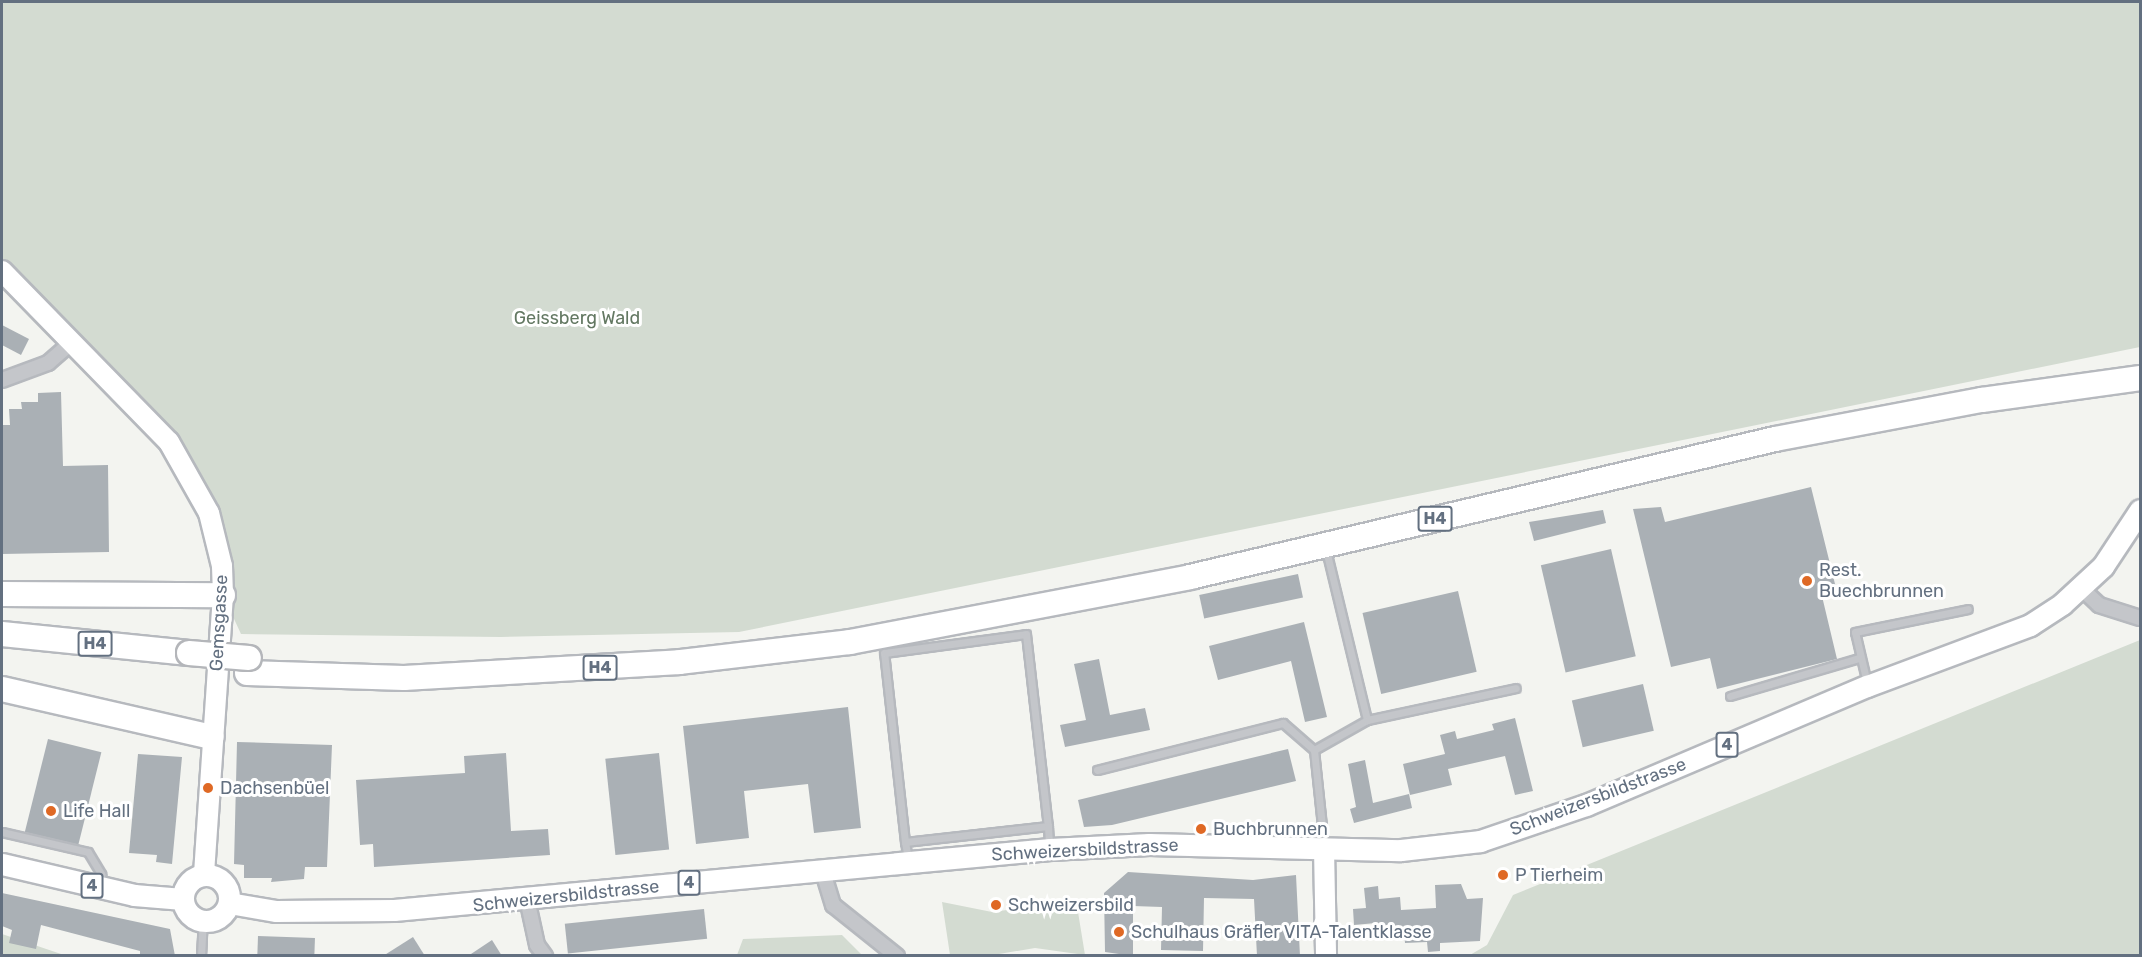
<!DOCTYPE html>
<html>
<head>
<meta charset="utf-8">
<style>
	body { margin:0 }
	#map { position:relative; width:2142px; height:957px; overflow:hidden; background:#f3f4f0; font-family:Rubik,sans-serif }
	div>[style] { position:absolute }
	.green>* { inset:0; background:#d3dbd1 }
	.building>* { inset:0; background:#aab0b5; transform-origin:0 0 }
	.roads { filter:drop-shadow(2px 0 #b6b9be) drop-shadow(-2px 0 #b6b9be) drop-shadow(0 2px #b6b9be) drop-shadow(0 -2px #b6b9be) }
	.lane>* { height:7px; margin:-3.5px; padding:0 3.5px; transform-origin:3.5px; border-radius:3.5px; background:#c4c6ca }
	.street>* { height:14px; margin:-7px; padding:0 7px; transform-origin:7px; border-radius:7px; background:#c4c6ca }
	.secondary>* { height:20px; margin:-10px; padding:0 10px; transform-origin:10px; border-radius:10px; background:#fff }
	.primary>* { height:21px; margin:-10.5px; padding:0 10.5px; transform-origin:10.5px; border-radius:10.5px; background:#fff }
	.primary>.ring { margin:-10.5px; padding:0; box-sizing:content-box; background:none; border:21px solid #fff; border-radius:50% }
	.highway>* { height:24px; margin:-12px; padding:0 12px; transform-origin:12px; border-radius:12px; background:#fff }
	.bridges { filter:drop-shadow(2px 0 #b4b6ba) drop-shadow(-2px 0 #b4b6ba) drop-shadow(0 2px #b4b6ba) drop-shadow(0 -2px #b4b6ba) }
	.highway-bridge>* { height:24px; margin:-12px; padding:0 12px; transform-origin:12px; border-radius:12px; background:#fff }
	.dots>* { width:16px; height:16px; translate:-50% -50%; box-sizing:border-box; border:3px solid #fff; border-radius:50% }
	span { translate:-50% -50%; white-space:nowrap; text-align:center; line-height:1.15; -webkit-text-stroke:6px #fff; paint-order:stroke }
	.shield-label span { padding:2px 4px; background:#fff; border:2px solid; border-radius:4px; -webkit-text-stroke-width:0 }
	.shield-label { font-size:16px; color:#637080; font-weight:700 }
	.park-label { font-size:18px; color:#637862 }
	.poi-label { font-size:18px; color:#637080 }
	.left { translate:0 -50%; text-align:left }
	.street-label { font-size:18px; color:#637080 }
	.frame { position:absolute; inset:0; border:3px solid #637080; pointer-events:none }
</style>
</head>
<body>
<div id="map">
	<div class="green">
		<div style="clip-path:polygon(2px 2px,2140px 2px,2140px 347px,739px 632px,501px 637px,241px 634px,223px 595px,196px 485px,2px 271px)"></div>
		<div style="clip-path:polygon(2140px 640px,2140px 955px,1470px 955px,1487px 945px,1513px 895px)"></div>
		<div style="clip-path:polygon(942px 902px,992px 912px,1022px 908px,1078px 912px,1085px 955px,1035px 948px,993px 955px,950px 955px)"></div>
		<div style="clip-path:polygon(2px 934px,64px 955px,2px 955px)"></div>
		<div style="clip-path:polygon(842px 935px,862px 955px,737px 955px,743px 939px)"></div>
	</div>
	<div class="building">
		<div style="clip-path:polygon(2px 325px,29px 339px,21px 355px,2px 345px)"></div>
		<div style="clip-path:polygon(61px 392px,63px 466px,108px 465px,109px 552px,2px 554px,2px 425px,10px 425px,9px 409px,22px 409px,21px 402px,38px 402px,38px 393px)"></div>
		<div style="clip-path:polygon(1811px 487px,1836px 588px,1821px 592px,1837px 659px,1717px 689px,1710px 658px,1671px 667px,1633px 509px,1661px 507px,1665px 522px)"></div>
		<div style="clip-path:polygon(1603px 510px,1606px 523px,1534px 541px,1529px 522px)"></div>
		<div style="left:1611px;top:549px;width:110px;height:72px;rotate:77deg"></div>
		<div style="left:1298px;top:574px;width:24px;height:101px;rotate:78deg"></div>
		<div style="left:1458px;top:591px;width:83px;height:98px;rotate:77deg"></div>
		<div style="clip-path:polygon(1304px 622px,1327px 717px,1305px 722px,1291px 661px,1218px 680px,1209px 646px)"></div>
		<div style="clip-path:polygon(1099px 659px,1110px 715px,1145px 708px,1150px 730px,1065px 747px,1060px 725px,1086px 720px,1074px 664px)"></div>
		<div style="left:1643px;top:684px;width:48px;height:73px;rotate:77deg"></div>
		<div style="clip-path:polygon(848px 707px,861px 828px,814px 833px,808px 784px,744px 791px,749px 838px,696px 844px,683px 726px)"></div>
		<div style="clip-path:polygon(1515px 718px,1533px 791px,1515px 795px,1505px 756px,1448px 769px,1452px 785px,1410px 795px,1403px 764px,1445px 754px,1440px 735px,1455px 731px,1457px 739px,1494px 730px,1492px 724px)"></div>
		<div style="left:48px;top:739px;width:55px;height:96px;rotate:14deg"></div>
		<div style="clip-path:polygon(237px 742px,332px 745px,327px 867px,305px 867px,304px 879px,271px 882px,272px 878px,244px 878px,244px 865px,234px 864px)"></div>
		<div style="clip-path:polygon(1288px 749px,1296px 781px,1112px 825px,1084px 827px,1078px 800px)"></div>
		<div style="clip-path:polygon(506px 753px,511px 831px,548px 829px,550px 855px,374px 867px,373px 844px,360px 845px,356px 780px,465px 773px,464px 756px)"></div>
		<div style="left:659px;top:753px;width:97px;height:54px;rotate:84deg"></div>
		<div style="clip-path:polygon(138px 754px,182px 757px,172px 864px,156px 862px,157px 855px,129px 853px)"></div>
		<div style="clip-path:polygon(1365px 760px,1373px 803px,1409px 794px,1412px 808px,1354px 823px,1350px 809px,1356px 807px,1348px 764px)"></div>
		<div style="clip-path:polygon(1128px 872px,1253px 880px,1296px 875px,1300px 956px,1257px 956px,1254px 899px,1204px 898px,1203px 951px,1161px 950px,1162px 907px,1133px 906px,1133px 956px,1105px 952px,1104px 893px)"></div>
		<div style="clip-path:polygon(1461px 884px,1467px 899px,1483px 898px,1480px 941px,1440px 943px,1440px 951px,1428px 952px,1427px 942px,1405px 943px,1404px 932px,1377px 934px,1376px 923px,1354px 925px,1353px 909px,1366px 908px,1364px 888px,1378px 886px,1379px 899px,1400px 897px,1401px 910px,1436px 908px,1435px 885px)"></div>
		<div style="clip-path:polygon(2px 893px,170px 929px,175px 956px,140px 956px,140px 951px,41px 925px,36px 949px,9px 943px,12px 930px,2px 926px)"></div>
		<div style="left:704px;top:909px;width:30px;height:140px;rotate:84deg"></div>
		<div style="left:258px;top:936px;width:57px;height:20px;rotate:2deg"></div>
		<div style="clip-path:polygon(413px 937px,425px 956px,383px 956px)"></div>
		<div style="clip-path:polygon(492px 940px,502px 956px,468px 956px)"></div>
	</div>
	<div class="roads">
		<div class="lane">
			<div style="left:1326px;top:550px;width:175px;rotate:76.4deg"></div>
			<div style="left:1867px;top:683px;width:52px;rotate:-103.2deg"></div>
			<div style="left:1855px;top:632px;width:115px;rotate:-11.5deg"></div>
			<div style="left:1730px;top:696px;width:134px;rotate:-16.4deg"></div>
			<div style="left:1314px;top:750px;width:61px;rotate:-29.5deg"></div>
			<div style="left:1367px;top:720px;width:152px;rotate:-12.1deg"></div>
			<div style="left:1097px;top:770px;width:192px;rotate:-14.2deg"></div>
			<div style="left:1283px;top:723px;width:41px;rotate:41.1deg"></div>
			<div style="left:1314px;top:750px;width:96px;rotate:84deg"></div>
			<div style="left:2px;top:832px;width:88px;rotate:13.1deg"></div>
			<div style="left:88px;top:852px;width:26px;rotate:59deg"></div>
			<div style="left:101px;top:874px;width:11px;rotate:117deg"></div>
			<div style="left:905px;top:842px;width:190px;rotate:-96.3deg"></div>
			<div style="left:884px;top:653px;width:143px;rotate:-7.6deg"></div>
			<div style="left:1026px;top:634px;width:193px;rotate:83.5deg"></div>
			<div style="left:908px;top:859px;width:17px;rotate:-100deg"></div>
			<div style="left:905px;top:842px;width:144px;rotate:-6.4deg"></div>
			<div style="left:1048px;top:826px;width:20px;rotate:87deg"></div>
			<div style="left:201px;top:956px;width:35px;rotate:-87deg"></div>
		</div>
		<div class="street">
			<div style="left:2px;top:380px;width:49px;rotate:-20.3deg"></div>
			<div style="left:48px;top:363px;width:30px;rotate:-41deg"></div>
			<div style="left:2081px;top:588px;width:25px;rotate:43deg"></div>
			<div style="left:2099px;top:605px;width:43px;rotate:17.6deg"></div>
			<div style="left:822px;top:869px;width:38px;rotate:73deg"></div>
			<div style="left:833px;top:905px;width:82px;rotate:38.6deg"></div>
			<div style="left:527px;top:899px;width:47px;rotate:77.7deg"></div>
			<div style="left:537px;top:945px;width:14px;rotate:54deg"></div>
		</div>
		<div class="secondary">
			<div style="left:2px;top:271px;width:239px;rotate:45.7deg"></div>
			<div style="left:169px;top:442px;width:81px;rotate:60.6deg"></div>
			<div style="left:209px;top:513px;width:55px;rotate:76.2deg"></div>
			<div style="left:222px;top:566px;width:29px;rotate:88deg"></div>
			<div style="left:223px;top:595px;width:281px;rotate:93.9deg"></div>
			<div style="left:1324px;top:848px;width:108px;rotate:88.9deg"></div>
		</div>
		<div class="primary">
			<div style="left:2px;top:864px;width:136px;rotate:13.2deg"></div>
			<div style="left:134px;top:895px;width:49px;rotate:4.7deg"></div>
			<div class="ring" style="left:183px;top:875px;width:25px;height:25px"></div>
			<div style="left:229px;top:903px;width:48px;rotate:9.7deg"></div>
			<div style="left:276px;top:911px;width:118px;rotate:-0.5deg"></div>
			<div style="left:394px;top:910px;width:659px;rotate:-5.31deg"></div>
			<div style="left:1050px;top:849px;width:99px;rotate:-2.9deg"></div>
			<div style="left:1149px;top:844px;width:252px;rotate:1.4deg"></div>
			<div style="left:1401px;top:850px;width:80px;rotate:-6.5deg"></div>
			<div style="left:1480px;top:841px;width:112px;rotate:-18.8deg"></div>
			<div style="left:1586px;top:805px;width:305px;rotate:-23deg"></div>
			<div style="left:1867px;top:686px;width:174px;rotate:-20.5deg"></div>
			<div style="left:2030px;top:625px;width:38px;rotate:-33deg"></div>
			<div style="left:2062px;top:604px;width:56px;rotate:-42.8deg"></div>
			<div style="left:2103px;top:566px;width:67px;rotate:-56.5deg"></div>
		</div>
		<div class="highway">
			<div style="left:2px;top:594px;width:221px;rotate:0.3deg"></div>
			<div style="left:2px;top:634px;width:188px;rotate:5.8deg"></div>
			<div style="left:247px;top:673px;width:157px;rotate:1.8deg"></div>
			<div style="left:404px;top:678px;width:276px;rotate:-3.3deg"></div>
			<div style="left:680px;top:662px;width:171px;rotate:-6.7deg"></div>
			<div style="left:850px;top:642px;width:346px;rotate:-10.8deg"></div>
			<div style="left:1190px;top:577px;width:601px;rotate:-13.27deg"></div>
			<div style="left:1775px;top:439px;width:211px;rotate:-10.7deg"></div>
			<div style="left:1982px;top:400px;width:160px;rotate:-7.9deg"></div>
			<div style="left:2px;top:689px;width:215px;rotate:12.9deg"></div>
		</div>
	</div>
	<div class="bridges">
		<div class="highway-bridge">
			<div style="left:189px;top:653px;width:60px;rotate:4.8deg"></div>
		</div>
	</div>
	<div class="dots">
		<div style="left:1807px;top:581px;background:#df6925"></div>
		<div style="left:208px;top:788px;background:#df6925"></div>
		<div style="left:51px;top:811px;background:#df6925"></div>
		<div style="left:1201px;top:829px;background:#df6925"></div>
		<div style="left:1503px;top:875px;background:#df6925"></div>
		<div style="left:996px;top:905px;background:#df6925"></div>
		<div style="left:1119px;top:932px;background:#df6925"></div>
	</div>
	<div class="shield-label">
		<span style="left:1435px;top:519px">H4</span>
		<span style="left:95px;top:644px">H4</span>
		<span style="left:600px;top:668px">H4</span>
		<span style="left:1727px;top:745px">4</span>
		<span style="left:689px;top:883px">4</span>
		<span style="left:92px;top:886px">4</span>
	</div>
	<div class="park-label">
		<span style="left:577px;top:318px">Geissberg Wald</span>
	</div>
	<div class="poi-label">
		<span class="left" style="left:1819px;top:581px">Rest.<br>Buechbrunnen</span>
		<span class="left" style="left:220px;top:788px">Dachsenbüel</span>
		<span class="left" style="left:63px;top:811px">Life Hall</span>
		<span class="left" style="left:1213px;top:829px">Buchbrunnen</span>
		<span class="left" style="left:1515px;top:875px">P Tierheim</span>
		<span class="left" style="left:1008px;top:905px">Schweizersbild</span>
		<span class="left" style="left:1131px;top:932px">Schulhaus Gräfler VITA-Talentklasse</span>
	</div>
	<div class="street-label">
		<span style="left:219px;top:623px;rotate:-87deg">Gemsgasse</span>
		<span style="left:1598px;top:797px;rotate:-21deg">Schweizersbildstrasse</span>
		<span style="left:1085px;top:850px;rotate:-3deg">Schweizersbildstrasse</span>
		<span style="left:566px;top:896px;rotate:-6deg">Schweizersbildstrasse</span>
	</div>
	<div class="frame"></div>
</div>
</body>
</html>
